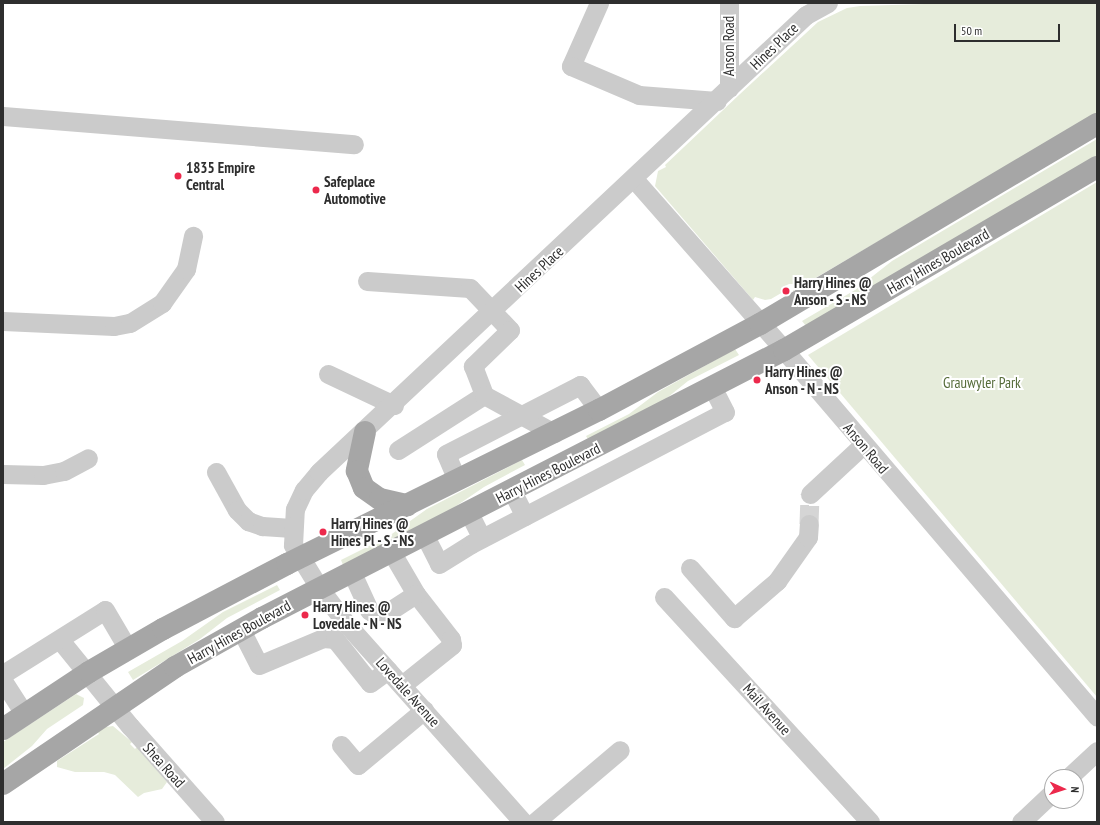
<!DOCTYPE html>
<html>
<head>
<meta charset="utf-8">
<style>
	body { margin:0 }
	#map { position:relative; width:1100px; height:825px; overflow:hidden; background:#fff; font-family:"PT Sans Narrow",sans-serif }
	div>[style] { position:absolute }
	.green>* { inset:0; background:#e6ecdb }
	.minor-tunnel>* { height:19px; margin-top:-9.5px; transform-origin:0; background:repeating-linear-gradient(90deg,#d5d5d5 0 19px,transparent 0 29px) }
	.minor>* { height:19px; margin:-9.5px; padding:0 9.5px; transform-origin:9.5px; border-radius:9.5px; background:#cbcbcb }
	.major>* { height:22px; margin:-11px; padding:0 11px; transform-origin:11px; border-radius:11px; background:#a6a6a6 }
	.dots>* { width:11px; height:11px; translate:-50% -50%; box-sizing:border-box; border:2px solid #fff; border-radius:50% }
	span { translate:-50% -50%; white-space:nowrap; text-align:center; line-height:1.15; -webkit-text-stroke:4px #fff; paint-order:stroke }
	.street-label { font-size:15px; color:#2e2e2e }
	.poi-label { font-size:15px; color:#2e2e2e; font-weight:700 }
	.left { translate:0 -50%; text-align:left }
	.park-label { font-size:15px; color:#566c3a }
	.frame { position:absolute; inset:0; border:4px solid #2e2e2e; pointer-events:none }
	.north { position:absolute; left:1044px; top:769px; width:40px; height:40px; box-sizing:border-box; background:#fff; border:1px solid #ababab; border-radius:50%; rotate:93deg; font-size:11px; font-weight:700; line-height:16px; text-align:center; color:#2e2e2e }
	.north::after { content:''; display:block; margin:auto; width:14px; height:18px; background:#ec294c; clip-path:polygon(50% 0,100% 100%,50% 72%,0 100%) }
	.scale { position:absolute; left:954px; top:24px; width:106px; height:18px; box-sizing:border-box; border:2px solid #2e2e2e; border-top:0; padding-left:5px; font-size:12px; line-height:14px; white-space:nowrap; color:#2e2e2e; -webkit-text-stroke:3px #fff; paint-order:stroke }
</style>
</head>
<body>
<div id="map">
	<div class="green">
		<div style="clip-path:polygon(957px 3px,1097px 3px,1097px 114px,793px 291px,793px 284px,789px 284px,781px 288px,783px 292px,771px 299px,765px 300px,755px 297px,753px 300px,655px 186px,658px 171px,666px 167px,665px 165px,740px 94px,818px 22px,847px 8px,860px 6px)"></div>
		<div style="clip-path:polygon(1097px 139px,1097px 156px,806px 326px,802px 321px,855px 290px,892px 261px)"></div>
		<div style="clip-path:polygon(1097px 182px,1097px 697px,808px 355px)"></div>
		<div style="clip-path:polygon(735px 349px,739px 355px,688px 381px,662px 402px,589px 441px,586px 436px,629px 414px,658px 392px)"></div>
		<div style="clip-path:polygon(522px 460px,525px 465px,484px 487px,443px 515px,343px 565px,341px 560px,389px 536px,427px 509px)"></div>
		<div style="clip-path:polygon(277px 585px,280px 590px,227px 618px,200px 639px,133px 680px,128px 672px,182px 641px,223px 612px)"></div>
		<div style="clip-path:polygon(76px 694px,84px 698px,83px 705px,47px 729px,32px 746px,3px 769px,3px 742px)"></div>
		<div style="clip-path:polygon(113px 726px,132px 742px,130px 744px,135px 749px,137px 747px,167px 782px,162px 789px,144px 793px,138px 797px,115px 775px,104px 772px,75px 772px,57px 767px,57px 761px,99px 734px,98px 732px,106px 727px)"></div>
	</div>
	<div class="minor-tunnel">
		<div style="left:809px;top:524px;width:30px;rotate:-88deg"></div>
	</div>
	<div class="minor">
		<div style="left:599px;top:3px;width:69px;rotate:114deg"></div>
		<div style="left:571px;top:66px;width:74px;rotate:23.1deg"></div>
		<div style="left:639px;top:95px;width:78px;rotate:4.4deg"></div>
		<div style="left:729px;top:3px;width:85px;rotate:90deg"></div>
		<div style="left:3px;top:116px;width:352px;rotate:4.6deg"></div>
		<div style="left:634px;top:179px;width:227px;rotate:48.7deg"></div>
		<div style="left:784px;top:350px;width:482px;rotate:49.5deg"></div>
		<div style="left:367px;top:281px;width:103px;rotate:3.9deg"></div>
		<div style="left:470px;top:288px;width:58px;rotate:46.4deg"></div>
		<div style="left:510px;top:330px;width:52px;rotate:135.8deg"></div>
		<div style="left:473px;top:366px;width:31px;rotate:69deg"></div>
		<div style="left:3px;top:321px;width:111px;rotate:2.6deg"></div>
		<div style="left:114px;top:326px;width:16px;rotate:-11deg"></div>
		<div style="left:130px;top:323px;width:38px;rotate:-32deg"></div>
		<div style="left:162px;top:303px;width:42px;rotate:-54.8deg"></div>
		<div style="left:186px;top:269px;width:34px;rotate:-78deg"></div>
		<div style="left:328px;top:374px;width:73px;rotate:25.2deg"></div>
		<div style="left:398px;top:450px;width:102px;rotate:-32.6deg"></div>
		<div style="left:484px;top:395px;width:80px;rotate:28.5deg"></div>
		<div style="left:216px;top:472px;width:43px;rotate:61.1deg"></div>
		<div style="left:237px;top:510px;width:16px;rotate:45deg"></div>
		<div style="left:248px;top:521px;width:15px;rotate:20deg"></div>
		<div style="left:262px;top:526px;width:30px;rotate:4deg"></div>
		<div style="left:3px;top:474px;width:40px;rotate:1.4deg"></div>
		<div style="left:43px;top:475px;width:21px;rotate:-11deg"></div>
		<div style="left:64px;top:471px;width:27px;rotate:-28deg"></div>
		<div style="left:457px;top:480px;width:28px;rotate:-113deg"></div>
		<div style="left:446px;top:454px;width:151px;rotate:-27.2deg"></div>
		<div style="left:580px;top:385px;width:31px;rotate:53deg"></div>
		<div style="left:512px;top:491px;width:28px;rotate:63deg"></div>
		<div style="left:810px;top:494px;width:72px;rotate:-42.8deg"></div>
		<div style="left:469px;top:513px;width:28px;rotate:63deg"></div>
		<div style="left:425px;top:536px;width:31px;rotate:63deg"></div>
		<div style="left:439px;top:564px;width:38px;rotate:-32deg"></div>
		<div style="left:471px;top:544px;width:286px;rotate:-27.5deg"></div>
		<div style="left:725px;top:412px;width:27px;rotate:-117deg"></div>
		<div style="left:392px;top:553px;width:48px;rotate:59.7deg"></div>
		<div style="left:416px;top:594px;width:57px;rotate:52.1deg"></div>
		<div style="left:451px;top:639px;width:6px;rotate:81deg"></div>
		<div style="left:452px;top:645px;width:64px;rotate:141.3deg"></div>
		<div style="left:690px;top:568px;width:67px;rotate:48.7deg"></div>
		<div style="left:734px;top:618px;width:57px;rotate:-40.7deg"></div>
		<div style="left:777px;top:581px;width:54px;rotate:-54.8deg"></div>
		<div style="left:808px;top:537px;width:13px;rotate:-86deg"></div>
		<div style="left:352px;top:573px;width:41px;rotate:65.3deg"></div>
		<div style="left:369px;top:610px;width:9px;rotate:36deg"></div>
		<div style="left:376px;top:615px;width:12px;rotate:-14deg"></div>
		<div style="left:388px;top:612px;width:33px;rotate:-33deg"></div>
		<div style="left:664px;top:597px;width:305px;rotate:47.5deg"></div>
		<div style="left:241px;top:630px;width:39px;rotate:63deg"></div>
		<div style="left:259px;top:665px;width:69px;rotate:-22.9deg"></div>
		<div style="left:323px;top:638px;width:12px;rotate:5deg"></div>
		<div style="left:335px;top:639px;width:56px;rotate:51.5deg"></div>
		<div style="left:370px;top:683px;width:22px;rotate:-36deg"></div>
		<div style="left:60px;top:640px;width:111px;rotate:50.9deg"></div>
		<div style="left:130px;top:726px;width:128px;rotate:48.5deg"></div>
		<div style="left:3px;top:674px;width:120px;rotate:-32.1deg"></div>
		<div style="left:105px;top:610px;width:45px;rotate:59.5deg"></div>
		<div style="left:3px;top:681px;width:40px;rotate:57.1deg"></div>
		<div style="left:341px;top:745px;width:26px;rotate:50deg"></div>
		<div style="left:358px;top:765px;width:86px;rotate:-39.8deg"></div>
		<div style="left:1069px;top:777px;width:38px;rotate:-43deg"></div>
		<div style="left:523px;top:822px;width:268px;rotate:-131.7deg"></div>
		<div style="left:345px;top:622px;width:41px;rotate:-127.1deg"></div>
		<div style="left:320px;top:589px;width:52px;rotate:-121.5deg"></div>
		<div style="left:293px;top:545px;width:36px;rotate:-87deg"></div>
		<div style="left:295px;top:509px;width:21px;rotate:-65deg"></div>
		<div style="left:304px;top:490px;width:23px;rotate:-50deg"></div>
		<div style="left:319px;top:472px;width:668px;rotate:-43.18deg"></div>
		<div style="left:806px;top:15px;width:25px;rotate:-29deg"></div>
		<div style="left:535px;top:822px;width:111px;rotate:-40.3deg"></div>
		<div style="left:1021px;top:822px;width:42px;rotate:-43.1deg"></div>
	</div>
	<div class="major">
		<div style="left:365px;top:432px;width:40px;rotate:102deg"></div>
		<div style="left:357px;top:471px;width:18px;rotate:68deg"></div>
		<div style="left:364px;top:488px;width:19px;rotate:35deg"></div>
		<div style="left:380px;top:499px;width:28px;rotate:13deg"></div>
		<div style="left:3px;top:729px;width:103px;rotate:-33.5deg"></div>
		<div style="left:89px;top:672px;width:86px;rotate:-30.2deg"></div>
		<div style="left:163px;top:629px;width:140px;rotate:-27.7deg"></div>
		<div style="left:287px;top:564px;width:348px;rotate:-26.3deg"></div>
		<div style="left:599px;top:410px;width:183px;rotate:-28.1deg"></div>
		<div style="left:760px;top:324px;width:392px;rotate:-30.7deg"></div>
		<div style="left:3px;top:784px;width:208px;rotate:-34.2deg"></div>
		<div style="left:175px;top:667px;width:100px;rotate:-29.4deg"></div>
		<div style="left:262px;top:618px;width:587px;rotate:-27.18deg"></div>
		<div style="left:784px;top:350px;width:363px;rotate:-30.3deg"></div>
	</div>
	<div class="dots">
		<div style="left:178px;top:176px;background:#ec294c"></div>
		<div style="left:316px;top:190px;background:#ec294c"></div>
		<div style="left:786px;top:291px;background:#ec294c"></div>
		<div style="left:757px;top:380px;background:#ec294c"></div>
		<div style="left:323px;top:532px;background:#ec294c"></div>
		<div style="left:305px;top:615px;background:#ec294c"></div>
	</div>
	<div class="street-label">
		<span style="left:729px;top:46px;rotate:-90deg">Anson Road</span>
		<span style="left:774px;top:46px;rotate:-44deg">Hines Place</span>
		<span style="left:938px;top:261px;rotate:-30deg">Harry Hines Boulevard</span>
		<span style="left:539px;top:269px;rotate:-43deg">Hines Place</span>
		<span style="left:866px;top:448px;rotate:50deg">Anson Road</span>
		<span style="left:548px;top:473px;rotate:-27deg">Harry Hines Boulevard</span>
		<span style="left:239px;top:632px;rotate:-29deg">Harry Hines Boulevard</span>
		<span style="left:408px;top:692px;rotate:48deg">Lovedale Avenue</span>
		<span style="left:767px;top:709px;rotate:48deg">Mail Avenue</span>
		<span style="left:164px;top:765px;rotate:48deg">Shea Road</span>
	</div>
	<div class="poi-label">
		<span class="left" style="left:186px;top:176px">1835 Empire<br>Central</span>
		<span class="left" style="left:324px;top:190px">Safeplace<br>Automotive</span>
		<span class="left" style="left:794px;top:291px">Harry Hines @<br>Anson - S - NS</span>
		<span class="left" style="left:765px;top:380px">Harry Hines @<br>Anson - N - NS</span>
		<span class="left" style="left:331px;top:532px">Harry Hines @<br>Hines Pl - S - NS</span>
		<span class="left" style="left:313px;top:615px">Harry Hines @<br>Lovedale - N - NS</span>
	</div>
	<div class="park-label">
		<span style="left:982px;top:383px">Grauwyler Park</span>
	</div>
	<div class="frame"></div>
	<div class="north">N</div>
	<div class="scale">50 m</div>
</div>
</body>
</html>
